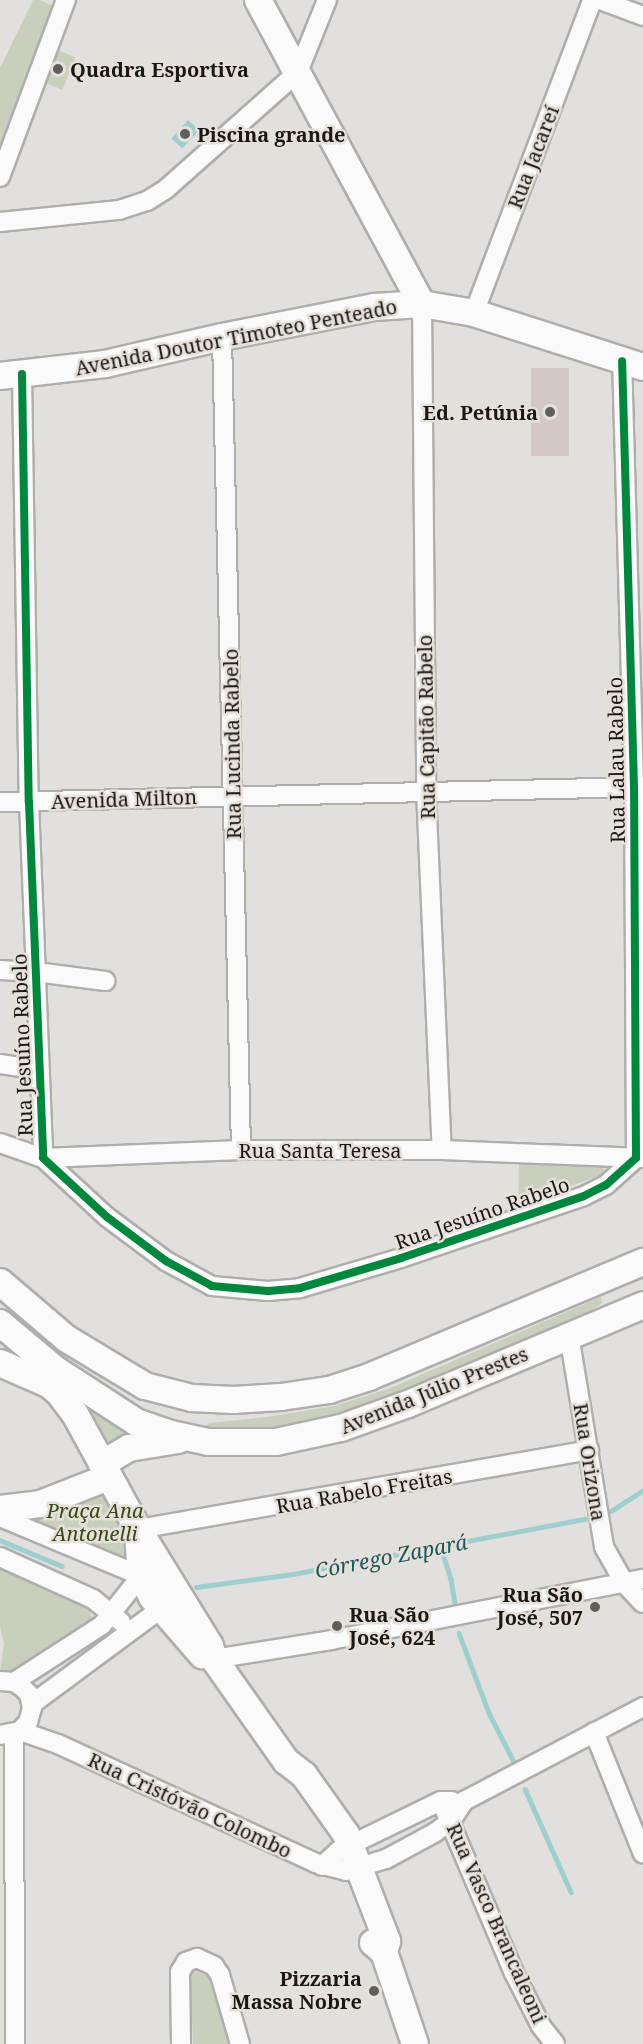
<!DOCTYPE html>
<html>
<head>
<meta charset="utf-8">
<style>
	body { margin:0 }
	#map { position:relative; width:643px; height:2044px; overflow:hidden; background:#e2e0dd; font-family:"Noto Serif",serif }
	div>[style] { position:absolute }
	.green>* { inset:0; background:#c9cfbd; transform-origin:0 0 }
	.water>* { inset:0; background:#9fcecf; transform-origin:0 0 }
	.stream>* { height:4.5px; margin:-2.25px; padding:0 2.25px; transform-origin:2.25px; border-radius:2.25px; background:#9fcecf }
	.building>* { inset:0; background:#d4c8c6; transform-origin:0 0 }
	.roads { filter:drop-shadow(2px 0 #afaeac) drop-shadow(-2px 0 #afaeac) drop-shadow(0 2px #afaeac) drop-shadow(0 -2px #afaeac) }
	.street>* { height:18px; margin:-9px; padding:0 9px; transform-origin:9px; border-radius:9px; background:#fbfafa }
	.secondary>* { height:26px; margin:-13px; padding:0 13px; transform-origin:13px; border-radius:13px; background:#fbfafa }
	.cycleway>* { height:8px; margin:-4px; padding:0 4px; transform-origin:4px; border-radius:4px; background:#00873e }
	.dots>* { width:16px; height:16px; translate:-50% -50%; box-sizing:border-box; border:3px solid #e5e0da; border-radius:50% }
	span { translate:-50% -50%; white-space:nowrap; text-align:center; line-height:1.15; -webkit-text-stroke:5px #e5e0da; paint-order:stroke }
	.poi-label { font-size:20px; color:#1a1816; font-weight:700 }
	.left { translate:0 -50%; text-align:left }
	.right { translate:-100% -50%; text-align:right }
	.street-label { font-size:20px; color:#1a1816 }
	.park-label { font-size:20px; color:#374814; font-style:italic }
	.water-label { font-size:21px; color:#1d575a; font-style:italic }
</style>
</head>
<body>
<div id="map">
	<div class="green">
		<div style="clip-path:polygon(33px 0,40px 0,59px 9px,0 168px,0 68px)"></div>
		<div style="left:55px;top:49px;width:22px;height:35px;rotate:22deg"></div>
		<div style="clip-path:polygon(519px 1165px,603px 1165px,604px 1171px,600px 1175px,518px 1206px)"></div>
		<div style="clip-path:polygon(601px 1297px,602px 1303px,570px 1325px,455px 1377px,280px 1437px,203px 1429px,209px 1423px,267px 1417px,334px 1406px,388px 1389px)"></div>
		<div style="clip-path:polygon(94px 1401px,134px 1426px,108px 1458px,83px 1406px)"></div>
		<div style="clip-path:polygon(107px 1485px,137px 1533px,132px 1570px,18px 1519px)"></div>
		<div style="clip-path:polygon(0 1569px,87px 1607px,93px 1619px,90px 1630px,15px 1673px,0 1672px,4px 1643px,0 1626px)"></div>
		<div style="clip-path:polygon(190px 1969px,214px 1979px,232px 2044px,193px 2044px)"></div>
	</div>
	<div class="water">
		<div style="left:188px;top:120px;width:15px;height:25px;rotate:42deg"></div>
	</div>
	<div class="stream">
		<div style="left:611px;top:1511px;width:38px;rotate:-33deg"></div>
		<div style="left:0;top:1540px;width:67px;rotate:22.8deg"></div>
		<div style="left:440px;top:1545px;width:36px;rotate:72deg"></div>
		<div style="left:451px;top:1579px;width:24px;rotate:81deg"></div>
		<div style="left:196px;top:1587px;width:98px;rotate:-7.6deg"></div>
		<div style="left:293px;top:1574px;width:297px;rotate:-10.7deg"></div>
		<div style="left:459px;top:1633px;width:85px;rotate:69.4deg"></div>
		<div style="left:489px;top:1713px;width:53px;rotate:62.9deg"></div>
		<div style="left:525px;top:1789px;width:113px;rotate:65.9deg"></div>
	</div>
	<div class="building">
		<div style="left:531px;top:368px;width:38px;height:88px"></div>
	</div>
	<div class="roads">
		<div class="street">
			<div style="left:600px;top:0;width:46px;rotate:20.4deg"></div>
			<div style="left:0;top:177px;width:189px;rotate:-69.6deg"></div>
			<div style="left:0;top:222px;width:120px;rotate:-5.8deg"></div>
			<div style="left:119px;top:210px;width:29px;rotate:-18deg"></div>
			<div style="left:147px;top:201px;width:22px;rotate:-32deg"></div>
			<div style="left:166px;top:189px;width:176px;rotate:-41.6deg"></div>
			<div style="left:298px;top:72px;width:78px;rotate:-68.1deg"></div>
			<div style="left:422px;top:304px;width:486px;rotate:89.5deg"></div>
			<div style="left:426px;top:790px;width:360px;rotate:87.5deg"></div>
			<div style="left:474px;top:313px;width:335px;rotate:-69.3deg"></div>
			<div style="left:222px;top:337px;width:813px;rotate:88.66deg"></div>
			<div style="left:22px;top:374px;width:428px;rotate:89.1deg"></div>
			<div style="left:29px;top:802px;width:356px;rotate:87.7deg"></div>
			<div style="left:43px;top:1158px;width:87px;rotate:42.7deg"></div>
			<div style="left:107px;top:1217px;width:74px;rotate:36.7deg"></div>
			<div style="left:166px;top:1261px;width:52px;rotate:28.5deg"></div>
			<div style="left:212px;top:1286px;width:56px;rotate:5.1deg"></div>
			<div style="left:268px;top:1291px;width:32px;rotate:-5deg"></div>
			<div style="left:300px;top:1288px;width:105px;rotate:-16.5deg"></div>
			<div style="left:401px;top:1258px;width:193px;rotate:-18.7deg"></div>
			<div style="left:584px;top:1196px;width:25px;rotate:-27deg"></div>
			<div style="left:606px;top:1185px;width:40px;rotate:-42deg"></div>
			<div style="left:636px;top:1158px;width:371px;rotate:-90.3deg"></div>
			<div style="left:634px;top:787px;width:426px;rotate:-91.6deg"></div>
			<div style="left:0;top:802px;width:643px;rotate:-1.34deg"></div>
			<div style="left:0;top:970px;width:36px;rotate:3deg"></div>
			<div style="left:36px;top:972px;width:70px;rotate:7.4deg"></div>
			<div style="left:0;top:1064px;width:40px;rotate:8.5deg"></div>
			<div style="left:0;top:1143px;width:46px;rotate:19.2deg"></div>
			<div style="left:43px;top:1158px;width:198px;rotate:-2.3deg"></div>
			<div style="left:241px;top:1150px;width:201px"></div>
			<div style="left:442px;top:1150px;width:201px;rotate:2.3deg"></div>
			<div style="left:569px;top:1335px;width:215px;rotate:80.6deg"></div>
			<div style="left:604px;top:1547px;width:43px;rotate:60.4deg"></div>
			<div style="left:625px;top:1584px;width:26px;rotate:47deg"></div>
			<div style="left:0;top:1517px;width:153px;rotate:22.7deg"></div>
			<div style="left:141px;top:1576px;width:10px"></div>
			<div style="left:138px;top:1529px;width:458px;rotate:-9.9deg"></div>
			<div style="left:0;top:1557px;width:102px;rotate:24.3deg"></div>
			<div style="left:93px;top:1599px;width:36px;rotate:39deg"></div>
			<div style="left:214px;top:1659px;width:119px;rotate:-9.2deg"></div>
			<div style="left:331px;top:1640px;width:318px;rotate:-11.1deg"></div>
			<div style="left:0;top:1681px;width:14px;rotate:4deg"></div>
			<div style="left:14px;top:1682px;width:9px;rotate:32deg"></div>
			<div style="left:22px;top:1687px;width:10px;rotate:45deg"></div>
			<div style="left:29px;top:1694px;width:14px;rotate:78deg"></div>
			<div style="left:32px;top:1708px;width:15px;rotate:106deg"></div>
			<div style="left:28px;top:1722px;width:12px;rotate:132deg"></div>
			<div style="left:20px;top:1731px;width:20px;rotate:169deg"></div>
			<div style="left:14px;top:1682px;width:105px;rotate:-32.9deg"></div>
			<div style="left:102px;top:1625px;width:63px;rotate:-51.5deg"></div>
			<div style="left:32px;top:1704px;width:172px;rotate:-36.5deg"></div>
			<div style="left:20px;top:1731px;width:40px;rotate:18.9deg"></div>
			<div style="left:58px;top:1744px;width:283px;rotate:24.8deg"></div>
			<div style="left:315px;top:1863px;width:32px;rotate:14deg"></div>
			<div style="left:346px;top:1871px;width:42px;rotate:-16.7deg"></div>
			<div style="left:386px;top:1859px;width:55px;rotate:-28.4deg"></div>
			<div style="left:434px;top:1833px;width:21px;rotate:-35deg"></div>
			<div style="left:451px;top:1821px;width:24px;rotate:-57deg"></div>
			<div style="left:464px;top:1801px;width:202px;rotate:-27.7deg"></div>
			<div style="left:594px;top:1732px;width:131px;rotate:68.1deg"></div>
			<div style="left:14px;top:1734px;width:310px;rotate:89.8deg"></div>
			<div style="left:441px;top:1801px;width:187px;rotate:67deg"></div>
			<div style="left:514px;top:1973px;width:59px;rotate:63deg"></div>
			<div style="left:541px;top:2026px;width:23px;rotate:52deg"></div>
			<div style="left:322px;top:1866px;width:22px;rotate:-43deg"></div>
			<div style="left:338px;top:1851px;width:114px;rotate:-25.9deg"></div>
			<div style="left:441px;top:1801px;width:11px"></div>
			<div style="left:181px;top:2044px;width:72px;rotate:-90.8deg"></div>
			<div style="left:180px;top:1972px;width:12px;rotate:-59deg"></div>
			<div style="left:186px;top:1962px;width:12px;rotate:-20deg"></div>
			<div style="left:197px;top:1958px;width:19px;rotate:25deg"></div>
			<div style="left:214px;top:1966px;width:11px;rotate:56deg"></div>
			<div style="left:220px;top:1975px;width:72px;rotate:73.8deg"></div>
		</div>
		<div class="secondary">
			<div style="left:258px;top:0;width:345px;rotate:61.7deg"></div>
			<div style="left:0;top:376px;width:106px;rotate:-6.5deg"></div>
			<div style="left:105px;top:364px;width:120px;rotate:-13deg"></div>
			<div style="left:222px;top:337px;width:155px;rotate:-11.2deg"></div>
			<div style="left:374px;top:307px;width:48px;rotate:-3.6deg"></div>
			<div style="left:422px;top:304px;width:53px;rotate:9.8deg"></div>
			<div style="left:474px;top:313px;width:177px;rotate:17.7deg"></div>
			<div style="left:0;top:1282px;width:88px;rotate:40.4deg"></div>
			<div style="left:67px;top:1339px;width:91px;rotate:31.1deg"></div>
			<div style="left:145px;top:1386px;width:49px;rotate:14.3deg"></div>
			<div style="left:192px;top:1398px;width:41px;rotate:2.8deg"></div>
			<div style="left:233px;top:1400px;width:48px;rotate:-3.6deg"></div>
			<div style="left:281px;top:1397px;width:49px;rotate:-8.3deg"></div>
			<div style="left:329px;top:1390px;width:42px;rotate:-18deg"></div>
			<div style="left:369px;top:1377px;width:297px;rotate:-22.8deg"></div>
			<div style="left:0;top:1323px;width:73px;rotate:40deg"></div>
			<div style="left:56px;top:1370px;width:95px;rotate:33deg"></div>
			<div style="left:136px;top:1422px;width:37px;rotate:19deg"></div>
			<div style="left:171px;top:1434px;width:38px;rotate:12deg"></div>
			<div style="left:208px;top:1442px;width:68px"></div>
			<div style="left:276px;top:1442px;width:66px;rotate:-12.2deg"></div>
			<div style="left:341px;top:1428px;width:71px;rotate:-19.7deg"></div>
			<div style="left:408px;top:1404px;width:255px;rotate:-22.8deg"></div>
			<div style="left:0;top:1363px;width:55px;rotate:23.7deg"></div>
			<div style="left:50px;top:1385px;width:12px;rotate:42deg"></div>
			<div style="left:59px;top:1393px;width:26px;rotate:53deg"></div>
			<div style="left:75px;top:1414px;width:131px;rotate:61.3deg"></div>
			<div style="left:138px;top:1529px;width:137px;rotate:58.4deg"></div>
			<div style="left:210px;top:1646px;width:14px;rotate:73deg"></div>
			<div style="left:214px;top:1659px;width:125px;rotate:54.8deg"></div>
			<div style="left:286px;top:1761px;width:23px;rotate:38deg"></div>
			<div style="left:304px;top:1775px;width:72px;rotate:54.6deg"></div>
			<div style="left:346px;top:1834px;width:115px;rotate:69deg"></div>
			<div style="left:387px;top:1941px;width:11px;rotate:105deg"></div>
			<div style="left:102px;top:1464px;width:31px;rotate:-31deg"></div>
			<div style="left:129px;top:1448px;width:50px;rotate:-9.3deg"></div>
			<div style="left:0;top:1509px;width:40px;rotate:-7.1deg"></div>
			<div style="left:40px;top:1504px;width:74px;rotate:-21.4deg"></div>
			<div style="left:138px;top:1533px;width:43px;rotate:86deg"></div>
			<div style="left:141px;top:1576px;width:24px;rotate:62deg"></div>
			<div style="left:152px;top:1597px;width:77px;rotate:49.2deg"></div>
			<div style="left:373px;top:1943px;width:14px;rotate:39deg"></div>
			<div style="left:384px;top:1952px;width:97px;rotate:71.4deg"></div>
		</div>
	</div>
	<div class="cycleway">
		<div style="left:22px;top:374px;width:428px;rotate:89.1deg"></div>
		<div style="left:29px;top:802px;width:356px;rotate:87.7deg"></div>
		<div style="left:43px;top:1158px;width:87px;rotate:42.7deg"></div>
		<div style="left:107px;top:1217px;width:74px;rotate:36.7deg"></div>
		<div style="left:166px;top:1261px;width:52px;rotate:28.5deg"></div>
		<div style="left:212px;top:1286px;width:56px;rotate:5.1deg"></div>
		<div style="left:268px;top:1291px;width:32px;rotate:-5deg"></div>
		<div style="left:300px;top:1288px;width:105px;rotate:-16.5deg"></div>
		<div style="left:401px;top:1258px;width:193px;rotate:-18.7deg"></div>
		<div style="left:584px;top:1196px;width:25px;rotate:-27deg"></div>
		<div style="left:606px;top:1185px;width:40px;rotate:-42deg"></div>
		<div style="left:636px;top:1158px;width:371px;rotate:-90.3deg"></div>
		<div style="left:634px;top:787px;width:426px;rotate:-91.6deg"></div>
	</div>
	<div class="dots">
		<div style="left:58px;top:69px;background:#605e5c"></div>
		<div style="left:185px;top:134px;background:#605e5c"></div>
		<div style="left:550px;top:412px;background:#605e5c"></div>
		<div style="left:595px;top:1607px;background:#605e5c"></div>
		<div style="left:337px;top:1626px;background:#605e5c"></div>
		<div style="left:374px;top:1991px;background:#605e5c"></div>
	</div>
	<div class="poi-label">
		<span class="left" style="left:70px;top:69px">Quadra Esportiva</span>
		<span class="left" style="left:197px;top:134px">Piscina grande</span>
		<span class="right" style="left:538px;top:412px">Ed. Petúnia</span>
		<span class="right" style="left:583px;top:1606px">Rua São<br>José, 507</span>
		<span class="left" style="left:349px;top:1626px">Rua São<br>José, 624</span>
		<span class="right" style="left:362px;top:1990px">Pizzaria<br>Massa Nobre</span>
	</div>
	<div class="street-label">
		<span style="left:533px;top:157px;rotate:-69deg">Rua Jacareí</span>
		<span style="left:236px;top:337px;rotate:-11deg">Avenida Doutor Timoteo Penteado</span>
		<span style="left:426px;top:727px;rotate:-91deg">Rua Capitão Rabelo</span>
		<span style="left:232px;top:744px;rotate:-91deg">Rua Lucinda Rabelo</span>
		<span style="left:616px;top:760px;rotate:-91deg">Rua Lalau Rabelo</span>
		<span style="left:124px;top:799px;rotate:-2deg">Avenida Milton</span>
		<span style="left:22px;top:1045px;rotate:-92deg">Rua Jesuíno Rabelo</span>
		<span style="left:320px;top:1150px">Rua Santa Teresa</span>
		<span style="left:482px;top:1213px;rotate:-19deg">Rua Jesuíno Rabelo</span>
		<span style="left:434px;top:1390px;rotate:-22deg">Avenida Júlio Prestes</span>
		<span style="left:590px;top:1462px;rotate:81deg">Rua Orizona</span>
		<span style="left:364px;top:1491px;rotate:-10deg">Rua Rabelo Freitas</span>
		<span style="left:190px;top:1805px;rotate:25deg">Rua Cristóvão Colombo</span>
		<span style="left:497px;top:1923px;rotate:66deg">Rua Vasco Brancaleoni</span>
	</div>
	<div class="park-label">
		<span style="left:95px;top:1522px">Praça Ana<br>Antonelli</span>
	</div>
	<div class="water-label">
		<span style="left:391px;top:1556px;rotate:-11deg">Córrego Zapará</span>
	</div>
</div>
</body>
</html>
